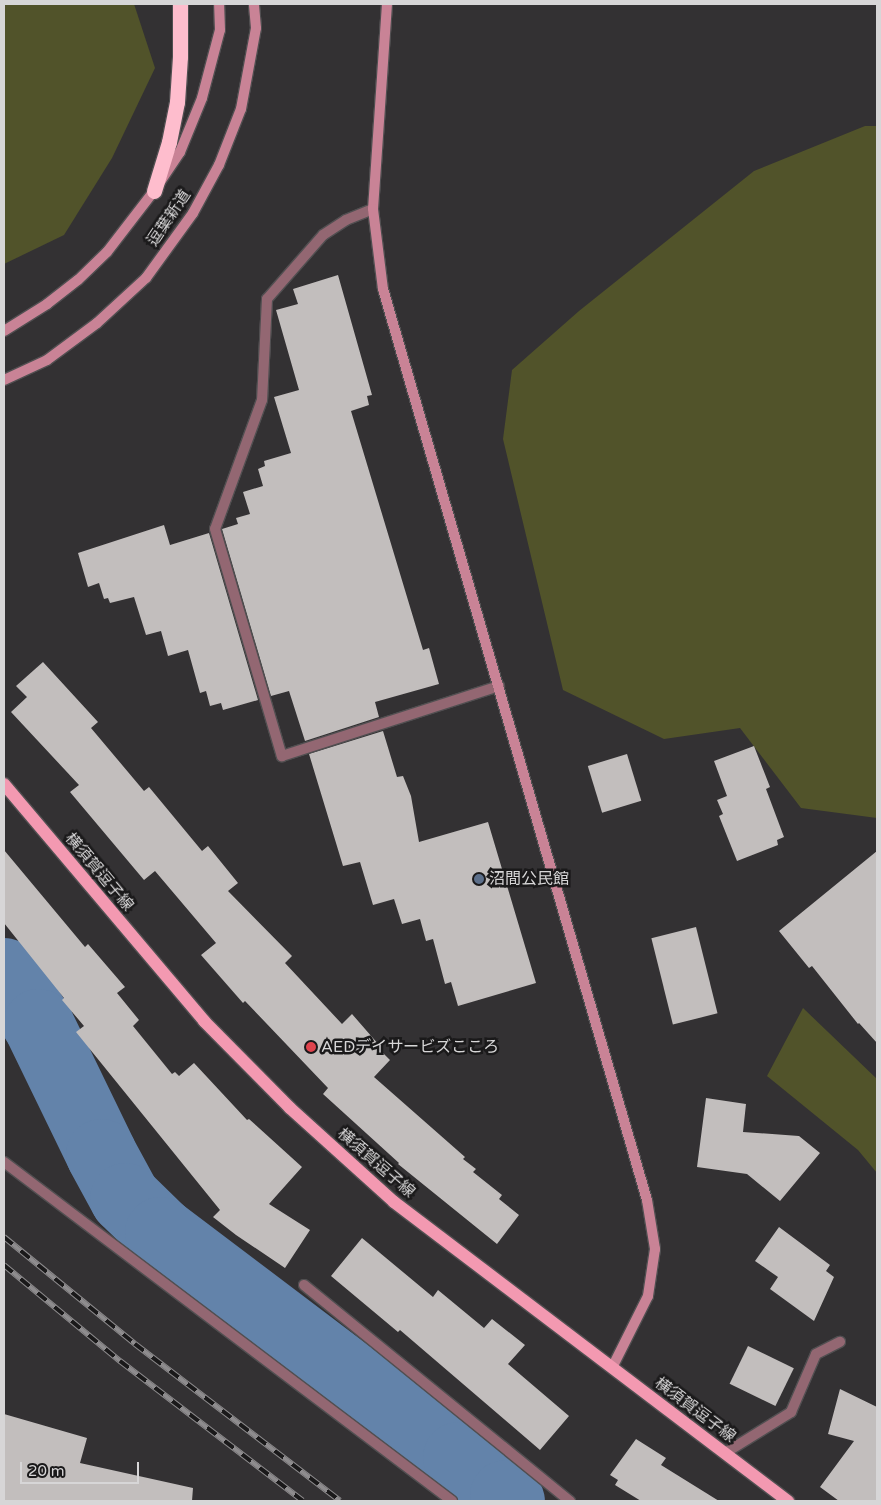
<!DOCTYPE html>
<html>
<head>
<meta charset="utf-8">
<style>
	body { margin:0 }
	#map { position:relative; width:881px; height:1505px; overflow:hidden; background:#333133; font-family:"Varela Round","Noto Sans JP",sans-serif }
	div>[style] { position:absolute }
	.green>* { inset:0; background:#51532a }
	.river>* { height:71px; margin:-35.5px; padding:0 35.5px; transform-origin:35.5px; border-radius:35.5px; background:#6383aa }
	.building>* { inset:0; background:#c2bebd; transform-origin:0 0 }
	.roads { filter:drop-shadow(1px 0 #514f51) drop-shadow(-1px 0 #514f51) drop-shadow(0 1px #514f51) drop-shadow(0 -1px #514f51) }
	.lane>* { height:10px; margin:-5px; padding:0 5px; transform-origin:5px; border-radius:5px; background:#936772 }
	.street>* { height:10px; margin:-5px; padding:0 5px; transform-origin:5px; border-radius:5px; background:#936772 }
	.secondary>* { height:10px; margin:-5px; padding:0 5px; transform-origin:5px; border-radius:5px; background:#c98396 }
	.primary>* { height:12px; margin:-6px; padding:0 6px; transform-origin:6px; border-radius:6px; background:#f399b1 }
	.highway>* { height:15px; margin:-7.5px; padding:0 7.5px; transform-origin:7.5px; border-radius:7.5px; background:#febdcd }
	.rail>* { height:5.5px; margin-top:-2.75px; transform-origin:0; background:repeating-linear-gradient(90deg,#1a191a 0 11px,#8e8c8e 0 22px); box-sizing:border-box; border-block:1px solid #8e8c8e }
	.dots>* { width:14px; height:14px; translate:-50% -50%; box-sizing:border-box; border:2px solid #1a191a; border-radius:50% }
	span { translate:-50% -50%; white-space:nowrap; text-align:center; line-height:1.15; -webkit-text-stroke:5px #1a191a; paint-order:stroke }
	.street-label { font-size:16px; color:#d7d6d7 }
	.poi-label { font-size:16px; color:#d7d6d7 }
	.left { translate:0 -50%; text-align:left }
	.frame { position:absolute; inset:0; border:5px solid #d7d6d7; pointer-events:none }
	.scale { position:absolute; left:20px; top:1462px; width:119px; height:22px; box-sizing:border-box; border:2px solid #d7d6d7; border-top:0; padding-left:6px; font-size:15px; line-height:18px; white-space:nowrap; color:#d7d6d7; -webkit-text-stroke:4px #1a191a; paint-order:stroke }
</style>
</head>
<body>
<div id="map">
	<div class="green">
		<div style="clip-path:polygon(4px 4px,134px 4px,155px 68px,112px 158px,64px 235px,4px 264px)"></div>
		<div style="clip-path:polygon(865px 126px,877px 126px,877px 818px,801px 808px,740px 728px,664px 739px,563px 690px,503px 439px,512px 370px,579px 311px,754px 171px)"></div>
		<div style="clip-path:polygon(803px 1008px,877px 1079px,877px 1173px,858px 1150px,767px 1076px)"></div>
	</div>
	<div class="river">
		<div style="left:4px;top:973px;width:61px;rotate:56.3deg"></div>
		<div style="left:38px;top:1024px;width:144px;rotate:64.1deg"></div>
		<div style="left:101px;top:1154px;width:50px;rotate:61.4deg"></div>
		<div style="left:125px;top:1198px;width:49px;rotate:44.2deg"></div>
		<div style="left:160px;top:1232px;width:373px;rotate:37.1deg"></div>
		<div style="left:458px;top:1457px;width:60px;rotate:39deg"></div>
		<div style="left:505px;top:1495px;width:7px;rotate:56deg"></div>
	</div>
	<div class="building">
		<div style="clip-path:polygon(338px 275px,372px 395px,367px 396px,369px 405px,351px 411px,423px 650px,429px 648px,439px 684px,375px 702px,379px 717px,305px 741px,289px 691px,271px 696px,222px 529px,238px 524px,236px 518px,250px 514px,243px 492px,263px 486px,258px 469px,265px 466px,264px 461px,291px 453px,274px 397px,299px 390px,276px 310px,298px 304px,293px 289px)"></div>
		<div style="clip-path:polygon(164px 525px,170px 545px,209px 533px,258px 700px,223px 710px,221px 703px,210px 706px,206px 691px,200px 693px,188px 650px,168px 656px,161px 631px,146px 635px,134px 597px,110px 603px,108px 598px,104px 599px,99px 583px,88px 587px,78px 553px)"></div>
		<div style="clip-path:polygon(43px 662px,98px 722px,91px 728px,144px 791px,149px 787px,202px 851px,208px 846px,238px 883px,228px 891px,292px 956px,285px 963px,342px 1024px,352px 1014px,379px 1045px,377px 1047px,390px 1060px,374px 1077px,465px 1157px,463px 1159px,476px 1169px,473px 1172px,502px 1195px,499px 1199px,519px 1215px,497px 1244px,398px 1164px,399px 1163px,323px 1094px,328px 1088px,245px 1001px,243px 1003px,201px 955px,216px 943px,155px 871px,144px 880px,70px 792px,79px 785px,11px 712px,27px 697px,16px 686px)"></div>
		<div style="clip-path:polygon(383px 731px,397px 777px,403px 776px,411px 796px,419px 842px,488px 822px,536px 983px,458px 1006px,451px 982px,445px 984px,433px 939px,426px 941px,420px 919px,402px 924px,394px 899px,373px 905px,360px 862px,343px 866px,309px 754px)"></div>
		<div style="clip-path:polygon(754px 746px,770px 787px,766px 789px,784px 837px,777px 840px,778px 845px,737px 861px,719px 816px,723px 814px,717px 800px,727px 796px,714px 761px)"></div>
		<div style="left:627px;top:754px;width:49px;height:41px;rotate:73deg"></div>
		<div style="clip-path:polygon(4px 850px,85px 947px,88px 944px,125px 987px,117px 993px,139px 1020px,133px 1026px,172px 1074px,175px 1072px,179px 1076px,194px 1063px,247px 1120px,249px 1119px,302px 1167px,269px 1204px,310px 1230px,285px 1268px,236px 1235px,213px 1217px,220px 1210px,76px 1032px,84px 1026px,62px 1000px,64px 998px,4px 923px)"></div>
		<div style="clip-path:polygon(877px 851px,877px 1043px,859px 1023px,858px 1024px,812px 966px,809px 968px,779px 931px)"></div>
		<div style="left:696px;top:927px;width:89px;height:46px;rotate:76deg"></div>
		<div style="clip-path:polygon(706px 1098px,746px 1104px,743px 1132px,799px 1136px,820px 1153px,780px 1201px,747px 1174px,697px 1167px)"></div>
		<div style="clip-path:polygon(779px 1227px,830px 1265px,826px 1271px,834px 1277px,814px 1321px,770px 1289px,778px 1277px,755px 1261px)"></div>
		<div style="clip-path:polygon(362px 1238px,433px 1297px,438px 1290px,484px 1328px,492px 1319px,525px 1345px,508px 1364px,569px 1416px,540px 1450px,400px 1330px,398px 1332px,331px 1276px)"></div>
		<div style="left:748px;top:1346px;width:51px;height:42px;rotate:26deg"></div>
		<div style="clip-path:polygon(840px 1389px,877px 1407px,877px 1501px,839px 1501px,820px 1487px,854px 1441px,828px 1434px)"></div>
		<div style="clip-path:polygon(4px 1414px,87px 1438px,80px 1463px,193px 1488px,192px 1501px,4px 1501px)"></div>
		<div style="clip-path:polygon(636px 1439px,666px 1458px,661px 1465px,719px 1501px,641px 1501px,615px 1485px,618px 1480px,610px 1475px)"></div>
	</div>
	<div class="roads">
		<div class="lane">
			<div style="left:373px;top:209px;width:29px;rotate:158deg"></div>
			<div style="left:346px;top:220px;width:27px;rotate:147deg"></div>
			<div style="left:323px;top:235px;width:85px;rotate:131.2deg"></div>
			<div style="left:267px;top:299px;width:101px;rotate:92.8deg"></div>
			<div style="left:262px;top:400px;width:137px;rotate:110deg"></div>
			<div style="left:215px;top:529px;width:237px;rotate:73.6deg"></div>
			<div style="left:282px;top:756px;width:228px;rotate:-17.9deg"></div>
			<div style="left:304px;top:1285px;width:343px;rotate:39.1deg"></div>
			<div style="left:725px;top:1453px;width:78px;rotate:-31.8deg"></div>
			<div style="left:791px;top:1412px;width:63px;rotate:-66.7deg"></div>
			<div style="left:816px;top:1354px;width:27px;rotate:-27deg"></div>
		</div>
		<div class="street">
			<div style="left:4px;top:1162px;width:562px;rotate:37.11deg"></div>
		</div>
		<div class="secondary">
			<div style="left:387px;top:4px;width:205px;rotate:93.9deg"></div>
			<div style="left:373px;top:209px;width:81px;rotate:82.9deg"></div>
			<div style="left:383px;top:289px;width:948px;rotate:73.84deg"></div>
			<div style="left:647px;top:1200px;width:50px;rotate:80.7deg"></div>
			<div style="left:655px;top:1249px;width:48px;rotate:98.5deg"></div>
			<div style="left:648px;top:1296px;width:80px;rotate:116.6deg"></div>
			<div style="left:4px;top:331px;width:51px;rotate:-32.1deg"></div>
			<div style="left:47px;top:304px;width:39px;rotate:-38deg"></div>
			<div style="left:78px;top:280px;width:40px;rotate:-44deg"></div>
			<div style="left:107px;top:252px;width:77px;rotate:-52.4deg"></div>
			<div style="left:154px;top:191px;width:47px;rotate:-56.3deg"></div>
			<div style="left:180px;top:152px;width:58px;rotate:-67.8deg"></div>
			<div style="left:202px;top:98px;width:70px;rotate:-75.2deg"></div>
			<div style="left:220px;top:30px;width:26px;rotate:-92deg"></div>
			<div style="left:4px;top:380px;width:47px;rotate:-24.9deg"></div>
			<div style="left:47px;top:360px;width:62px;rotate:-36.5deg"></div>
			<div style="left:97px;top:323px;width:67px;rotate:-42.6deg"></div>
			<div style="left:146px;top:278px;width:80px;rotate:-54.1deg"></div>
			<div style="left:193px;top:213px;width:55px;rotate:-61.6deg"></div>
			<div style="left:219px;top:165px;width:60px;rotate:-68.6deg"></div>
			<div style="left:241px;top:109px;width:82px;rotate:-79.5deg"></div>
			<div style="left:256px;top:28px;width:24px;rotate:-95deg"></div>
		</div>
		<div class="primary">
			<div style="left:4px;top:784px;width:310px;rotate:49.8deg"></div>
			<div style="left:204px;top:1021px;width:122px;rotate:45.3deg"></div>
			<div style="left:290px;top:1108px;width:140px;rotate:42.1deg"></div>
			<div style="left:394px;top:1202px;width:495px;rotate:37.2deg"></div>
		</div>
		<div class="highway">
			<div style="left:154px;top:191px;width:51px;rotate:-73deg"></div>
			<div style="left:169px;top:142px;width:41px;rotate:-78.7deg"></div>
			<div style="left:177px;top:102px;width:45px;rotate:-86.2deg"></div>
			<div style="left:180px;top:57px;width:53px;rotate:-90deg"></div>
		</div>
	</div>
	<div class="rail">
		<div style="left:4px;top:1237px;width:169px;rotate:39.2deg"></div>
		<div style="left:135px;top:1344px;width:258px;rotate:37.4deg"></div>
		<div style="left:4px;top:1265px;width:151px;rotate:39.6deg"></div>
		<div style="left:120px;top:1361px;width:230px;rotate:37.4deg"></div>
	</div>
	<div class="dots">
		<div style="left:479px;top:879px;background:#5c6f8a"></div>
		<div style="left:311px;top:1047px;background:#e0444e"></div>
	</div>
	<div class="street-label">
		<span style="left:169px;top:218px;rotate:-56deg">逗葉新道</span>
		<span style="left:99px;top:872px;rotate:50deg">横須賀逗子線</span>
		<span style="left:376px;top:1163px;rotate:41deg">横須賀逗子線</span>
		<span style="left:695px;top:1410px;rotate:37deg">横須賀逗子線</span>
	</div>
	<div class="poi-label">
		<span class="left" style="left:489px;top:879px">沼間公民館</span>
		<span class="left" style="left:321px;top:1047px">AEDデイサービズこころ</span>
	</div>
	<div class="frame"></div>
	<div class="scale">20 m</div>
</div>
</body>
</html>
